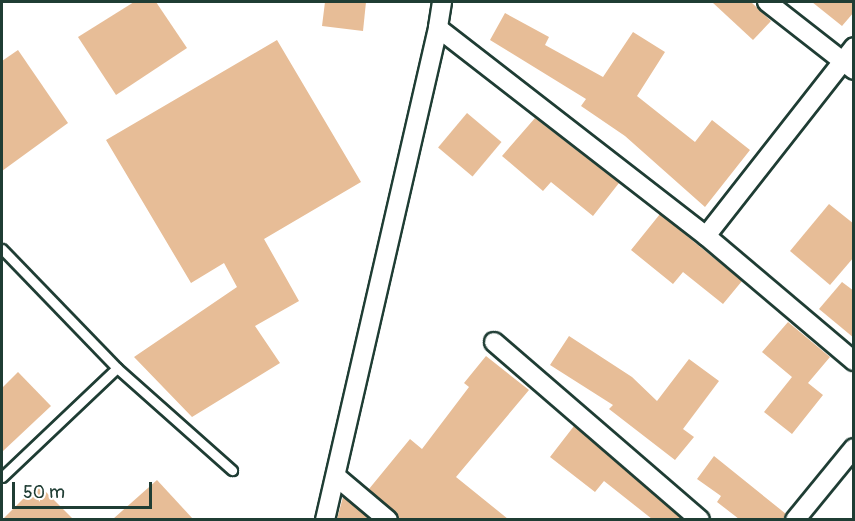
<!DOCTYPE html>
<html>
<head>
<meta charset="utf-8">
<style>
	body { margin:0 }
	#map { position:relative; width:855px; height:521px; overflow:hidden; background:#fff; font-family:Pangolin,sans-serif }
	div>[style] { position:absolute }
	.building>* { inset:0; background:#e7bd97; transform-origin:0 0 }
	.roads { filter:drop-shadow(2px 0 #1f3d34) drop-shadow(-2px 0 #1f3d34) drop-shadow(0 2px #1f3d34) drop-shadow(0 -2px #1f3d34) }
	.lane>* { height:9px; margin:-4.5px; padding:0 4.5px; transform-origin:4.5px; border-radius:4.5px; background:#fff }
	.street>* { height:18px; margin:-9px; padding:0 9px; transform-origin:9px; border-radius:9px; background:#fff }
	span { translate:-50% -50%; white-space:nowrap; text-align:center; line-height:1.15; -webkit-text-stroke:6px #fff; paint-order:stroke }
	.frame { position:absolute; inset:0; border:3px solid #1f3d34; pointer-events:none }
	.scale { position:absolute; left:12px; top:482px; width:140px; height:27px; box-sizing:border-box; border:3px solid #1f3d34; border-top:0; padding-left:8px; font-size:18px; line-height:21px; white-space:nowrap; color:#1f3d34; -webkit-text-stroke:4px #fff; paint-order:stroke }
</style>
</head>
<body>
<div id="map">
	<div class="building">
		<div style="clip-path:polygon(134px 2px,156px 2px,187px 48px,116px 95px,78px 37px)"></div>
		<div style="clip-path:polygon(325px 2px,366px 2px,363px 31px,322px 26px)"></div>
		<div style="clip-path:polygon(712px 2px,751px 2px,771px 21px,753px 40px)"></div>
		<div style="clip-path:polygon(812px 2px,854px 2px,854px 12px,842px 26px)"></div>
		<div style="clip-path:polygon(505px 13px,549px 37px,545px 45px,603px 77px,633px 32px,665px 52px,637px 96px,695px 142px,712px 120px,750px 150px,705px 207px,625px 136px,581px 106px,586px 99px,490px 40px)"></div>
		<div style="clip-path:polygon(277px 40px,361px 182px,264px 239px,299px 301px,255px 326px,280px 363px,192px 417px,134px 357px,237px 287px,224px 263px,191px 283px,106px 140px)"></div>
		<div style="clip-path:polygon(18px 50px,68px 123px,2px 171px,2px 61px)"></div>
		<div style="left:467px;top:113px;width:45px;height:45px;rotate:40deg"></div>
		<div style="clip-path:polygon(535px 118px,619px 183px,593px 216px,551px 182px,543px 191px,502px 156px)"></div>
		<div style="clip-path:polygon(829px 204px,854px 224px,854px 257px,830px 285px,790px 251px)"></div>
		<div style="clip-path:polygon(660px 214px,742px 281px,723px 304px,683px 272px,673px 284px,631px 250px)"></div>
		<div style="clip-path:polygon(842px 282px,854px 291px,854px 338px,819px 309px)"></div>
		<div style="clip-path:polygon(788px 322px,830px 357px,808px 383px,823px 395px,792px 434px,764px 412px,792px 377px,762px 352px)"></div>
		<div style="clip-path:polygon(569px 336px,632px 377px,657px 401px,689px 359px,719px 381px,683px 429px,694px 437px,675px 460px,609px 409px,613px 405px,550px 365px)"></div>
		<div style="clip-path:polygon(486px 356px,529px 390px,456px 477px,508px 519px,399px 519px,369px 489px,410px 439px,422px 449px,469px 387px,464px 383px)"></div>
		<div style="clip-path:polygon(18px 372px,51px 406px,2px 452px,2px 388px)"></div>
		<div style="clip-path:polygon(574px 426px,682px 519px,652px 519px,604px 481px,595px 492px,550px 457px)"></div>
		<div style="clip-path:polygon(714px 456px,786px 514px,784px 519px,739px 519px,717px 502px,721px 496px,697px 479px)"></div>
		<div style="clip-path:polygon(157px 480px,193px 519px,113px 519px)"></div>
		<div style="clip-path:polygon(38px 484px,73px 519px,3px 519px)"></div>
		<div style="clip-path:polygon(343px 497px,370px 519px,337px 519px)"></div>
	</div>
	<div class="roads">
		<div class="lane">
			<div style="left:2px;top:249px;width:165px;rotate:46deg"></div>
			<div style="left:117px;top:368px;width:154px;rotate:41.6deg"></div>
			<div style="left:2px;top:477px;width:158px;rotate:-43.5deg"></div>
		</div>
		<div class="street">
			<div style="left:442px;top:2px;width:26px;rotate:99deg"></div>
			<div style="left:438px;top:28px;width:339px;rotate:37.8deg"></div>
			<div style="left:706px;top:236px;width:240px;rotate:-51.9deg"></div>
			<div style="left:767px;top:2px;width:110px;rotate:38deg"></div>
			<div style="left:706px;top:236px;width:194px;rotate:40.2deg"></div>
			<div style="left:494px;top:342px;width:272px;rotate:40.8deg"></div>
			<div style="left:338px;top:478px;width:65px;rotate:40deg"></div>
			<div style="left:325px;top:520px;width:505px;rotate:-77.06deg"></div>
			<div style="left:795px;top:520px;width:93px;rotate:-50.7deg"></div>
		</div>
	</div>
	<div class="frame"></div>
	<div class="scale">50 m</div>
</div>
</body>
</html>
